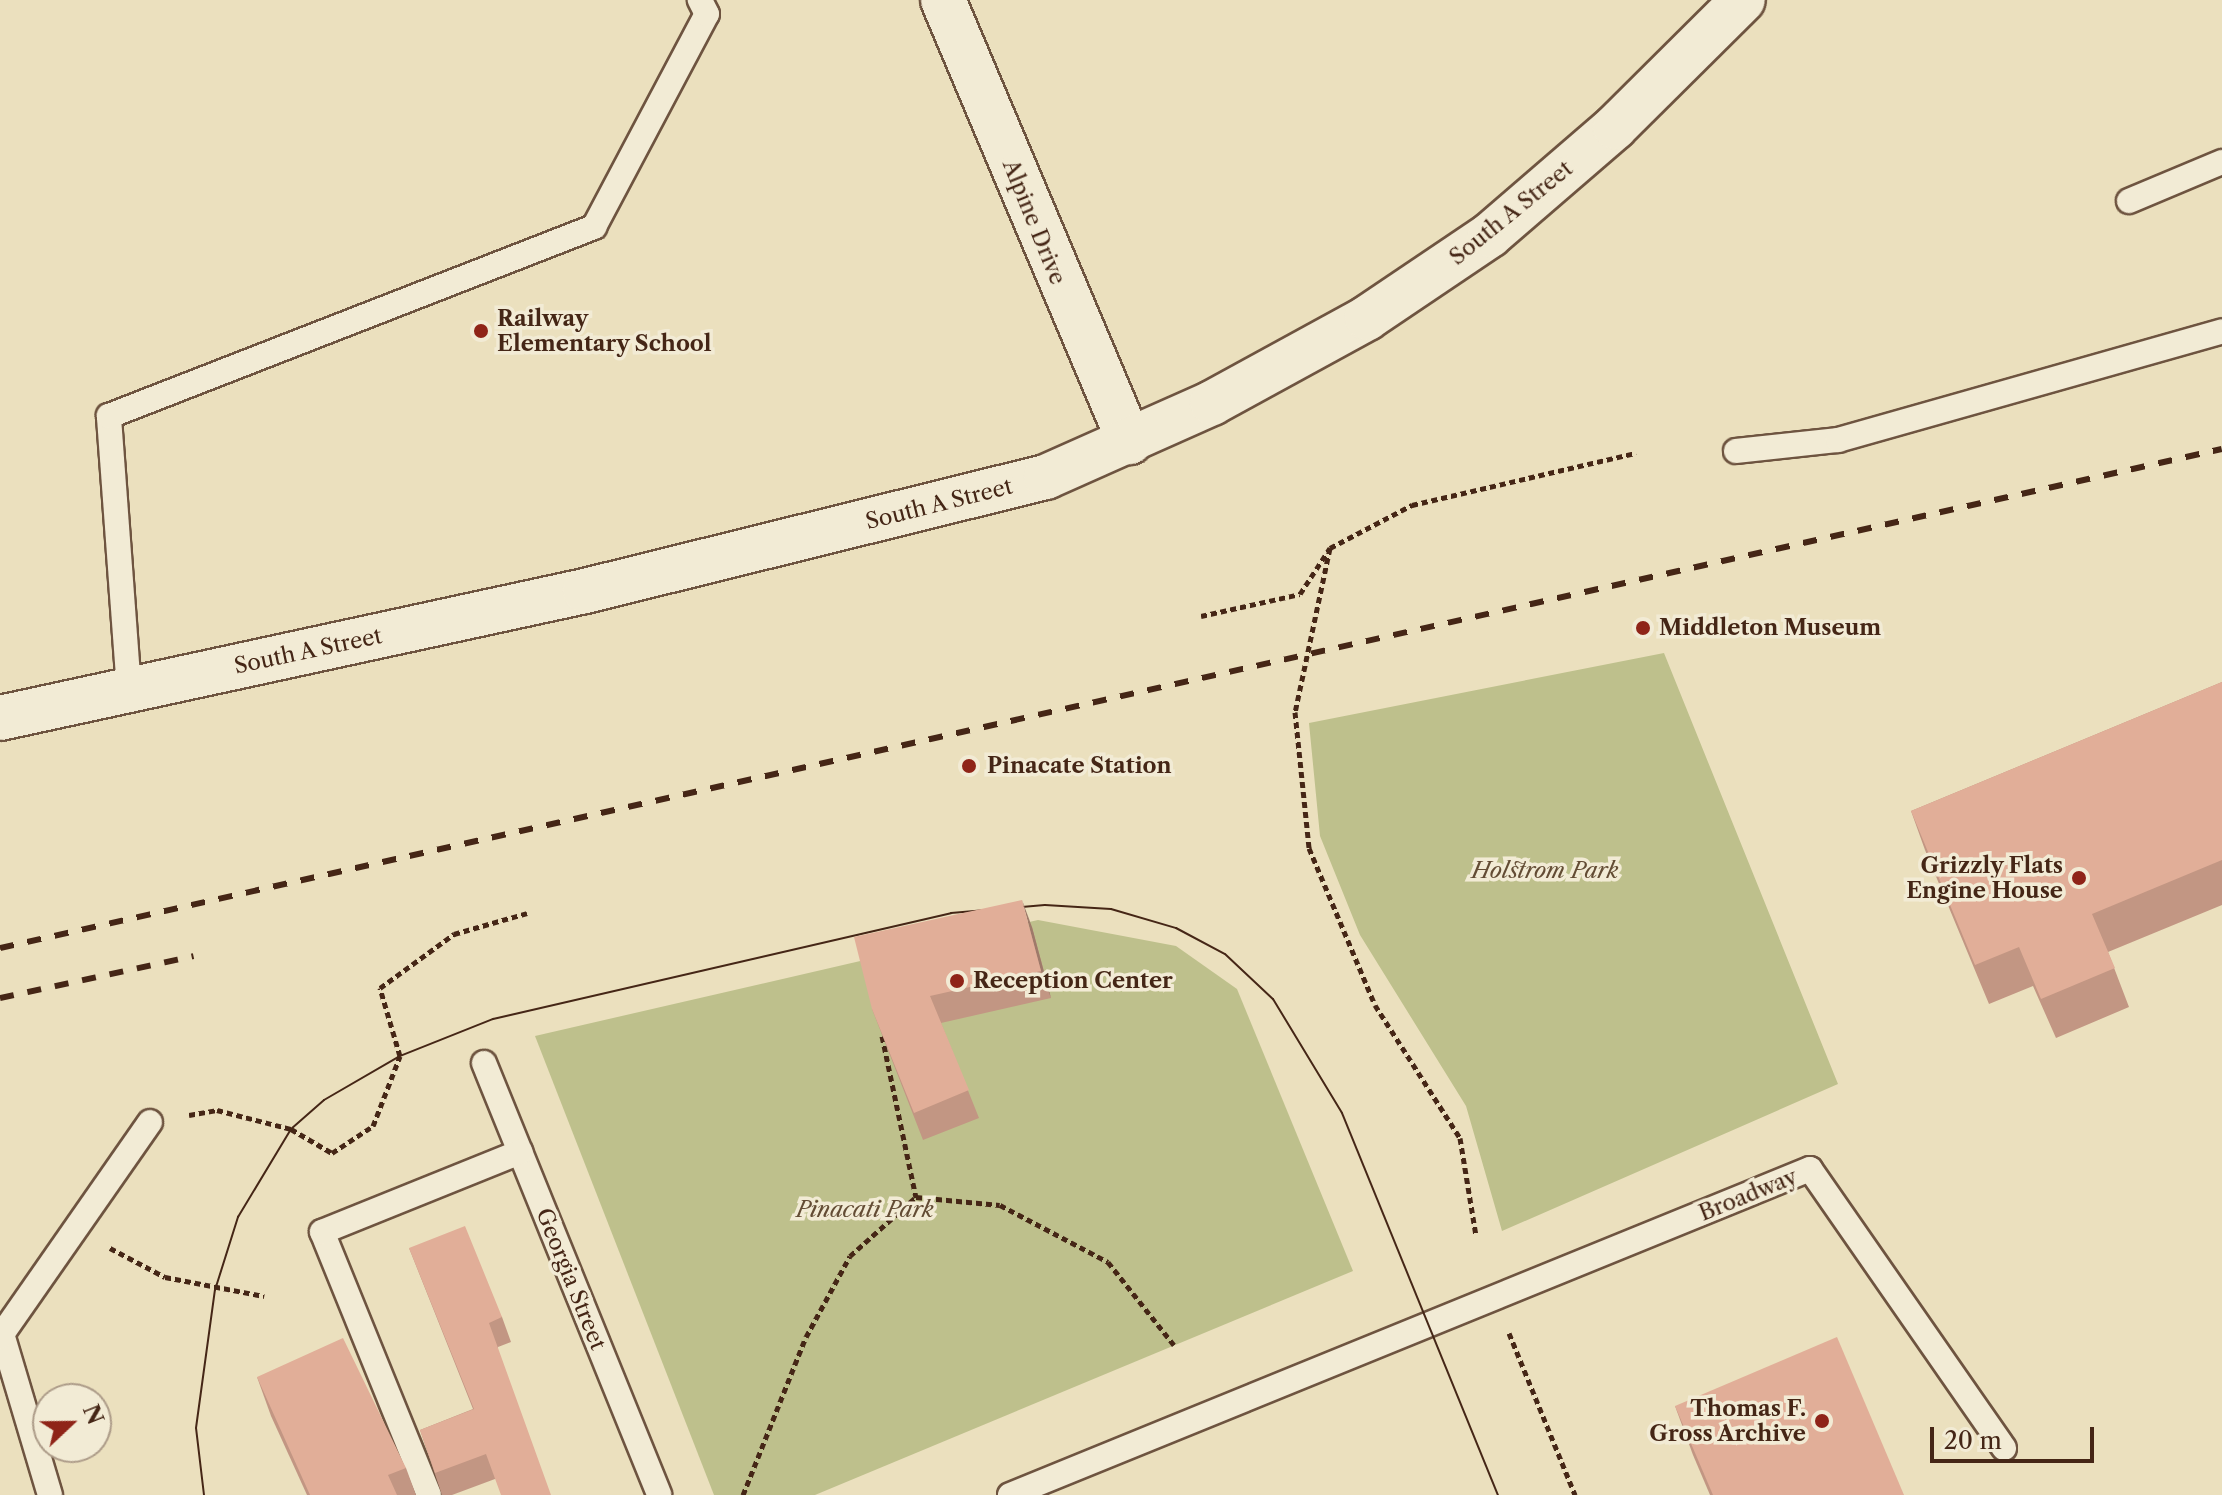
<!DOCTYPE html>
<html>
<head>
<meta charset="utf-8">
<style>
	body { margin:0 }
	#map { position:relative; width:2222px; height:1495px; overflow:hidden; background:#ebe0be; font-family:"Libre Caslon Text",serif }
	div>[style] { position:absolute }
	.green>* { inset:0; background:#bec08c }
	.path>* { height:5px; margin-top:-2.5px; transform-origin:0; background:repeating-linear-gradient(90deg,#452616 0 6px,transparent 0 10px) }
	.roads { filter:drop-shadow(2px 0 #6e5440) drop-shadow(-2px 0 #6e5440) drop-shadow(0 2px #6e5440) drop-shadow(0 -2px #6e5440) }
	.service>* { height:24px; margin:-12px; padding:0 12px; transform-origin:12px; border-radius:12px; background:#f2ebd5 }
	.minor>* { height:44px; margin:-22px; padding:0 22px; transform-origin:22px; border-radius:22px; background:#f2ebd5 }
	.secondary>* { height:44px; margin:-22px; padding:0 22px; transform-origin:22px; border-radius:22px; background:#f2ebd5 }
	.tram>* { height:2px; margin:-1px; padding:0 1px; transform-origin:1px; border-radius:1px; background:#452616 }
	.rail>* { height:6px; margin-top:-3px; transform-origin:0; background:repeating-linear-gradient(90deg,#452616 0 14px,transparent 0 28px) }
	.wall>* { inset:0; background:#c29683 }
	.shaded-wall>* { inset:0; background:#9e7a6a }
	.building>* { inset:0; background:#e1ae98 }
	.dots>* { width:22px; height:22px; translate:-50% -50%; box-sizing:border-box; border:4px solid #f2ebd5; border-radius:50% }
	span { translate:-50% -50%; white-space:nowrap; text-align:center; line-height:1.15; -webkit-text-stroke:7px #f2ebd5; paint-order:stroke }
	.street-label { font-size:22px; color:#452616 }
	.poi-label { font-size:22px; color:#452616; font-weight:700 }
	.left { translate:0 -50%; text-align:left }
	.right { translate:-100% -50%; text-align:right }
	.park-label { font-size:22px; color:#634c34; font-style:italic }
	.north { position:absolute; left:32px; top:1383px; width:80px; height:80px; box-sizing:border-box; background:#f2ebd5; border:2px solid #ad9c89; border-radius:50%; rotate:68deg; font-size:22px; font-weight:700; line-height:32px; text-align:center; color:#452616 }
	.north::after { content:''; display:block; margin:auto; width:28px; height:36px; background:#8f2418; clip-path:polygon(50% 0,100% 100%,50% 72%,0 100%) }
	.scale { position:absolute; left:1930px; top:1427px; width:164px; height:36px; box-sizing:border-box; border:4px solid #452616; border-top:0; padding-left:10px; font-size:24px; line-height:28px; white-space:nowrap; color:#452616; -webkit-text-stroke:6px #f2ebd5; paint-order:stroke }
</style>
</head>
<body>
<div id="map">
	<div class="green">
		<div style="clip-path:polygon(1664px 653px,1838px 1084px,1502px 1231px,1466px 1106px,1360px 935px,1320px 836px,1309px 723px)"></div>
		<div style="clip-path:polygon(1038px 920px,1176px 946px,1237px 989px,1353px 1271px,815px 1495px,714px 1495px,535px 1036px)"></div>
	</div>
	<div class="path">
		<div style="left:1330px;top:548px;width:168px;rotate:102deg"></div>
		<div style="left:1295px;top:712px;width:137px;rotate:84.1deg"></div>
		<div style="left:1309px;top:848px;width:170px;rotate:67.2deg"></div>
		<div style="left:1375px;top:1005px;width:158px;rotate:57.4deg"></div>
		<div style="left:1460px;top:1138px;width:99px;rotate:80.7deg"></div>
		<div style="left:1201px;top:616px;width:101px;rotate:-12.5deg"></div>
		<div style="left:1300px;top:594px;width:55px;rotate:-56.9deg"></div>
		<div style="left:1330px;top:548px;width:93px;rotate:-27.7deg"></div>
		<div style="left:1412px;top:505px;width:230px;rotate:-13.1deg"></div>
		<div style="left:882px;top:1036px;width:165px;rotate:78.1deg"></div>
		<div style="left:189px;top:1115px;width:28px;rotate:-10deg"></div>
		<div style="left:217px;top:1110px;width:76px;rotate:14.4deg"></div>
		<div style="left:291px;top:1129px;width:48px;rotate:30.3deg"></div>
		<div style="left:332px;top:1153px;width:49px;rotate:-33.4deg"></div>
		<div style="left:373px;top:1126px;width:75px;rotate:-68.9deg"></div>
		<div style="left:400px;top:1056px;width:71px;rotate:-106.4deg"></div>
		<div style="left:380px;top:988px;width:92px;rotate:-36.1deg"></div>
		<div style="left:454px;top:934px;width:76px;rotate:-16deg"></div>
		<div style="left:110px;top:1248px;width:62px;rotate:27.8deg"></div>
		<div style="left:165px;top:1277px;width:101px;rotate:10.9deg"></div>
		<div style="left:1509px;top:1333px;width:175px;rotate:67.8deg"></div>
		<div style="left:743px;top:1495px;width:170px;rotate:-68.3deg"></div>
		<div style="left:806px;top:1337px;width:92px;rotate:-61.5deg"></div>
		<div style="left:850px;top:1256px;width:89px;rotate:-41.8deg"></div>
		<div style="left:916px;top:1197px;width:84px;rotate:5.4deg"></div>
		<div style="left:1000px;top:1205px;width:122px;rotate:27.8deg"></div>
		<div style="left:1108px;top:1262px;width:106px;rotate:51.5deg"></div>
	</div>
	<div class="roads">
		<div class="service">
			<div style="left:2129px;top:201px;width:101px;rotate:-22.8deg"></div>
			<div style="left:1736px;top:451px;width:103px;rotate:-6.2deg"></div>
			<div style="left:1838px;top:440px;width:399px;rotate:-15.8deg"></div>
			<div style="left:129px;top:690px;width:275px;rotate:-94.2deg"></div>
			<div style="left:109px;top:416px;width:521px;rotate:-21.29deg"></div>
			<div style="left:594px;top:227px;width:241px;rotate:-62.1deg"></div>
			<div style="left:707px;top:14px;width:16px;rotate:-117deg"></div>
			<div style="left:484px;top:1063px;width:466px;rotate:67.9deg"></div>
			<div style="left:2px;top:1334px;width:168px;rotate:73.4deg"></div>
			<div style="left:0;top:1337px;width:262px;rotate:-55.1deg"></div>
			<div style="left:429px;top:1495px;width:284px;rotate:-112.1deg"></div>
			<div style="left:322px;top:1232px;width:214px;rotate:-22deg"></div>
			<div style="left:1010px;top:1495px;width:864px;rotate:-22.17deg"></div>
			<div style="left:1810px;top:1169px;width:340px;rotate:55.2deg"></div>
		</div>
		<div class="minor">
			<div style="left:943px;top:0;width:480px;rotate:67.1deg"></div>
		</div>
		<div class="secondary">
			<div style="left:0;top:718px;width:599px;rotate:-12.25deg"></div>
			<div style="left:585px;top:591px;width:475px;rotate:-13.9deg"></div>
			<div style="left:1046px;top:477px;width:182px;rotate:-24deg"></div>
			<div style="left:1212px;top:403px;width:177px;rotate:-28.7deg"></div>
			<div style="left:1367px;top:318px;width:148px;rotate:-34deg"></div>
			<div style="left:1490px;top:235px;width:165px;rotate:-40.8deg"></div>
			<div style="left:1615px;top:127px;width:180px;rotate:-44.8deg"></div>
		</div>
	</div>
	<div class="tram">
		<div style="left:204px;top:1495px;width:67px;rotate:-96.8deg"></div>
		<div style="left:196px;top:1428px;width:139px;rotate:-82.2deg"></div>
		<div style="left:215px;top:1290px;width:77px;rotate:-72.5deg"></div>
		<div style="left:238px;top:1217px;width:103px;rotate:-58.9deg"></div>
		<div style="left:291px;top:1129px;width:44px;rotate:-41.3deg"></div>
		<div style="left:324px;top:1100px;width:88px;rotate:-30.1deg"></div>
		<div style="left:400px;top:1056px;width:100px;rotate:-21.7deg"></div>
		<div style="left:493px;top:1019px;width:470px;rotate:-13deg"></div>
		<div style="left:951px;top:913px;width:94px;rotate:-4.9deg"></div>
		<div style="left:1045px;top:905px;width:66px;rotate:3.5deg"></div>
		<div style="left:1111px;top:909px;width:68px;rotate:16.3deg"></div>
		<div style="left:1176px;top:928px;width:55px;rotate:28deg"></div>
		<div style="left:1225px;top:954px;width:66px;rotate:43.2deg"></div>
		<div style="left:1273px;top:999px;width:133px;rotate:58.8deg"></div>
		<div style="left:1342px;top:1113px;width:413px;rotate:67.8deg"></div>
	</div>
	<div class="rail">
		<div style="left:0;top:948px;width:2277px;rotate:-12.66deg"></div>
		<div style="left:0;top:998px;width:198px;rotate:-12.2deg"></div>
	</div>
	<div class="wall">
		<div style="clip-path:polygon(2222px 682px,2222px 905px,2108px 952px,2129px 1007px,2056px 1038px,2033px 986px,1989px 1004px,1925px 850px,1911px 811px)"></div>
		<div style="clip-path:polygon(1032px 927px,1051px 998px,941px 1023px,979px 1118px,923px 1140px,872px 1009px)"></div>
		<div style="clip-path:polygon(409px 1248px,502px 1317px,511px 1342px,498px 1347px,495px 1479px,452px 1495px,442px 1495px,420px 1430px,473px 1409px)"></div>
		<div style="clip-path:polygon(257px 1377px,406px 1468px,416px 1495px,307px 1495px,271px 1416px)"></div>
		<div style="clip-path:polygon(1675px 1406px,1904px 1495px,1710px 1495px,1693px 1455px)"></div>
	</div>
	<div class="shaded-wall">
		<div style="clip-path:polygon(1022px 900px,1032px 927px,1051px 998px,1041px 971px)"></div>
	</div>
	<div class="building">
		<div style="clip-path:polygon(2222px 682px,2222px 860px,2092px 914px,2115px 968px,2041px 999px,2019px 947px,1975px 965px,1911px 811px)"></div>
		<div style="clip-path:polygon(1022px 900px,1041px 971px,930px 996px,969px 1090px,914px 1113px,872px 1009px,854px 937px)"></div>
		<div style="clip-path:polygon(465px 1226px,502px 1317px,489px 1323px,551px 1495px,501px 1495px,486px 1454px,435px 1473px,420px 1430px,474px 1409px,409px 1248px)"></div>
		<div style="clip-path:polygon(1837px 1337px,1904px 1495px,1713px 1495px,1675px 1406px)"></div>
		<div style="clip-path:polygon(343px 1338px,406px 1468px,388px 1475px,397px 1495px,310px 1495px,257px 1377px)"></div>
	</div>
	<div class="dots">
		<div style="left:481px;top:331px;background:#8f2418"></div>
		<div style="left:1643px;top:628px;background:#8f2418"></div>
		<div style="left:969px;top:766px;background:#8f2418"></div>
		<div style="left:2079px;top:878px;background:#8f2418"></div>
		<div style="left:957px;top:981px;background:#8f2418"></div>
		<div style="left:1822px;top:1421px;background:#8f2418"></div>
	</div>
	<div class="street-label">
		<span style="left:1511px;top:213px;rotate:-39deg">South A Street</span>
		<span style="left:1034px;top:222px;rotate:68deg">Alpine Drive</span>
		<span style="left:939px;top:504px;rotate:-14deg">South A Street</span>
		<span style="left:308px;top:651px;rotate:-12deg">South A Street</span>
		<span style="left:1748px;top:1195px;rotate:-22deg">Broadway</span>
		<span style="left:571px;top:1279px;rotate:68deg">Georgia Street</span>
	</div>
	<div class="poi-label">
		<span class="left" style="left:497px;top:331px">Railway<br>Elementary School</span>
		<span class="left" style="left:1659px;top:628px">Middleton Museum</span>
		<span class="left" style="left:987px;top:766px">Pinacate Station</span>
		<span class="right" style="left:2063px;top:878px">Grizzly Flats<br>Engine House</span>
		<span class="left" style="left:973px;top:981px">Reception Center</span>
		<span class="right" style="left:1806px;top:1421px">Thomas F.<br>Gross Archive</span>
	</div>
	<div class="park-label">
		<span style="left:1545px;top:871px">Holstrom Park</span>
		<span style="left:865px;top:1210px">Pinacati Park</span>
	</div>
	<div class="north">N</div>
	<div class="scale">20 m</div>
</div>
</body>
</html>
